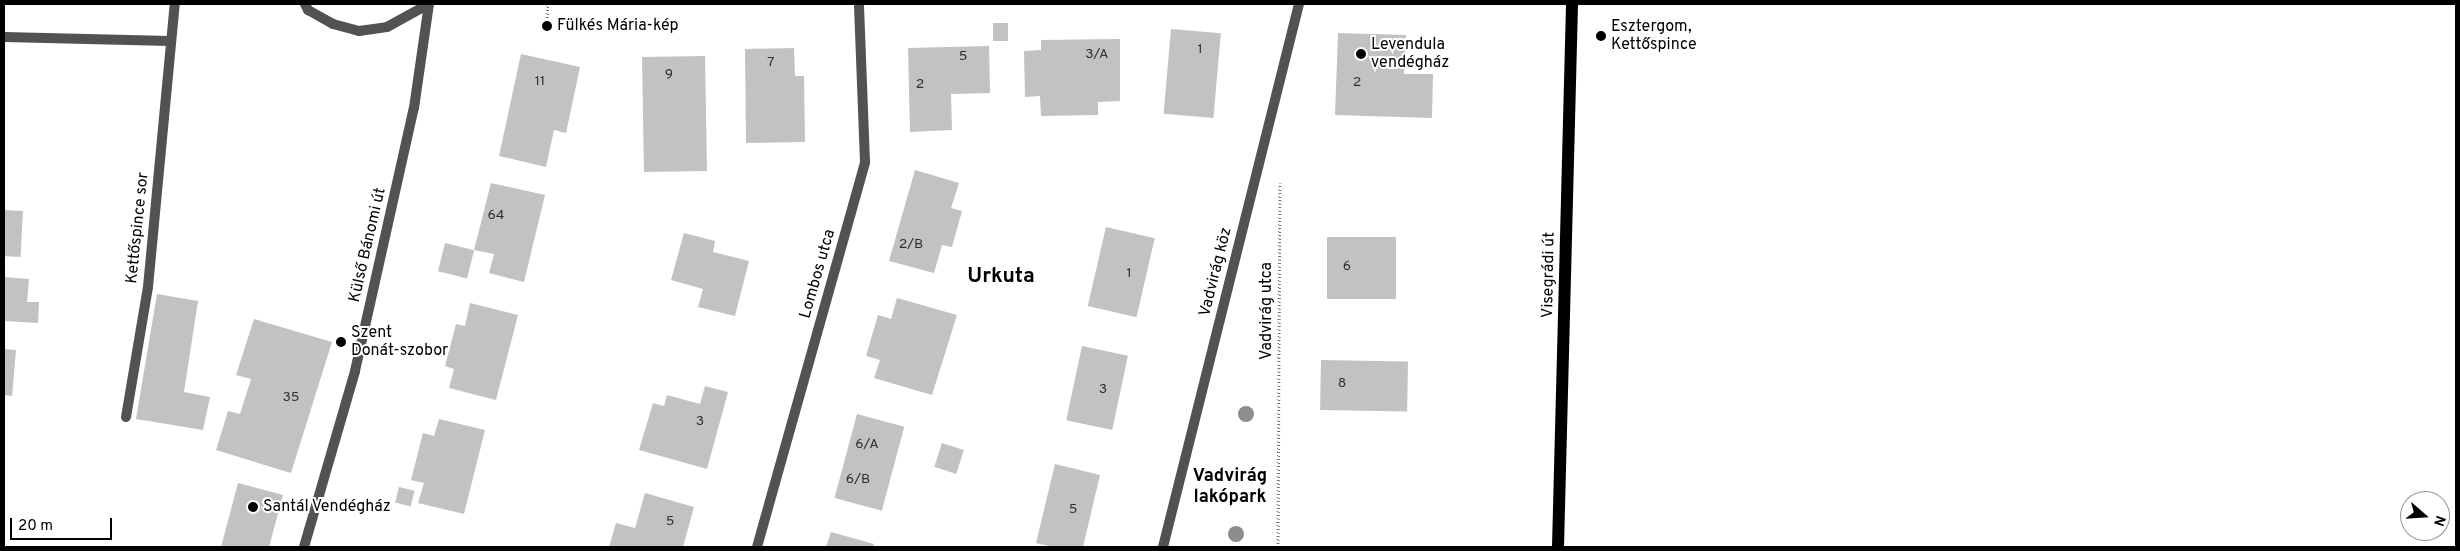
<!DOCTYPE html>
<html>
<head>
<meta charset="utf-8">
<style>
	body { margin:0 }
	#map { position:relative; width:2460px; height:551px; overflow:hidden; background:#fff; font-family:Overpass,sans-serif }
	div>[style] { position:absolute }
	.building>* { inset:0; background:#c2c2c2; transform-origin:0 0 }
	.path>* { height:3px; margin-top:-1.5px; transform-origin:0; background:repeating-linear-gradient(90deg,#747474 0 1px,transparent 0 3.5px) }
	.service>* { height:10px; margin:-5px; padding:0 5px; transform-origin:5px; border-radius:5px; background:#525252 }
	.minor>* { height:10px; margin:-5px; padding:0 5px; transform-origin:5px; border-radius:5px; background:#525252 }
	.primary>* { height:12px; margin:-6px; padding:0 6px; transform-origin:6px; border-radius:6px; background:#000 }
	.trees>* { width:16px; height:16px; margin:-8px; border-radius:50%; background:#8d8d8d }
	.dots>* { width:14px; height:14px; translate:-50% -50%; box-sizing:border-box; border:2px solid #fff; border-radius:50% }
	span { translate:-50% -50%; white-space:nowrap; text-align:center; line-height:1.15; -webkit-text-stroke:4px #fff; paint-order:stroke }
	.number-label { font-size:14px; color:#303030 }
	.number-label span { -webkit-text-stroke-width:0 }
	.poi-label { font-size:16px; color:#000 }
	.left { translate:0 -50%; text-align:left }
	.street-label { font-size:16px; color:#000 }
	.neighbourhood-label { font-size:18px; color:#000; font-weight:700 }
	.district-label { font-size:21px; color:#000; font-weight:700 }
	.frame { position:absolute; inset:0; border:5px solid #000; pointer-events:none }
	.north { position:absolute; left:2400px; top:491px; width:50px; height:50px; box-sizing:border-box; background:#fff; border:1px solid #999; border-radius:50%; rotate:109deg; font-size:14px; font-weight:700; line-height:20px; text-align:center; color:#000 }
	.north::after { content:''; display:block; margin:auto; width:18px; height:22px; background:#000; clip-path:polygon(50% 0,100% 100%,50% 72%,0 100%) }
	.scale { position:absolute; left:10px; top:518px; width:102px; height:22px; box-sizing:border-box; border:2px solid #000; border-top:0; padding-left:6px; font-size:15px; line-height:18px; white-space:nowrap; color:#000; -webkit-text-stroke:4px #fff; paint-order:stroke }
</style>
</head>
<body>
<div id="map">
	<div class="building">
		<div style="left:1008px;top:23px;width:18px;height:15px;rotate:90deg"></div>
		<div style="left:1171px;top:29px;width:50px;height:85px;rotate:5deg"></div>
		<div style="clip-path:polygon(1338px 33px,1406px 35px,1404px 74px,1433px 74px,1432px 118px,1335px 115px)"></div>
		<div style="clip-path:polygon(1120px 39px,1120px 101px,1098px 102px,1098px 115px,1041px 116px,1040px 96px,1025px 97px,1024px 51px,1041px 50px,1041px 40px)"></div>
		<div style="clip-path:polygon(989px 46px,990px 93px,951px 94px,952px 130px,910px 132px,908px 48px)"></div>
		<div style="clip-path:polygon(794px 48px,795px 76px,804px 76px,805px 142px,746px 143px,745px 49px)"></div>
		<div style="clip-path:polygon(521px 54px,580px 67px,566px 133px,554px 130px,546px 167px,499px 156px)"></div>
		<div style="left:705px;top:56px;width:115px;height:63px;rotate:89deg"></div>
		<div style="clip-path:polygon(915px 170px,959px 183px,951px 208px,962px 211px,952px 247px,942px 245px,934px 273px,889px 261px)"></div>
		<div style="clip-path:polygon(491px 183px,545px 195px,524px 282px,489px 273px,494px 254px,474px 250px)"></div>
		<div style="left:4px;top:210px;width:19px;height:46px;rotate:3deg"></div>
		<div style="left:1106px;top:227px;width:50px;height:81px;rotate:13deg"></div>
		<div style="clip-path:polygon(684px 233px,715px 241px,713px 252px,749px 261px,735px 316px,698px 307px,703px 289px,671px 280px)"></div>
		<div style="left:1327px;top:237px;width:69px;height:62px"></div>
		<div style="left:445px;top:243px;width:30px;height:29px;rotate:14deg"></div>
		<div style="clip-path:polygon(4px 277px,29px 279px,27px 302px,39px 302px,38px 323px,4px 321px)"></div>
		<div style="clip-path:polygon(157px 294px,198px 301px,184px 392px,210px 397px,203px 430px,136px 419px)"></div>
		<div style="clip-path:polygon(897px 298px,957px 315px,932px 395px,874px 378px,880px 360px,866px 356px,878px 315px,891px 319px)"></div>
		<div style="clip-path:polygon(470px 303px,518px 315px,496px 400px,449px 388px,454px 369px,445px 366px,456px 324px,465px 326px)"></div>
		<div style="clip-path:polygon(254px 319px,332px 342px,291px 473px,216px 450px,228px 411px,240px 414px,251px 379px,236px 375px)"></div>
		<div style="left:1082px;top:346px;width:47px;height:76px;rotate:12deg"></div>
		<div style="clip-path:polygon(4px 349px,16px 350px,12px 396px,4px 395px)"></div>
		<div style="left:1321px;top:360px;width:87px;height:50px;rotate:1deg"></div>
		<div style="clip-path:polygon(705px 386px,728px 392px,707px 469px,639px 450px,653px 403px,664px 406px,667px 395px,700px 404px)"></div>
		<div style="left:857px;top:414px;width:49px;height:87px;rotate:15deg"></div>
		<div style="clip-path:polygon(439px 419px,485px 430px,464px 514px,418px 503px,424px 483px,411px 480px,423px 433px,434px 436px)"></div>
		<div style="left:942px;top:443px;width:23px;height:25px;rotate:18deg"></div>
		<div style="clip-path:polygon(1055px 464px,1100px 475px,1083px 547px,1053px 547px,1036px 543px)"></div>
		<div style="clip-path:polygon(238px 483px,283px 495px,269px 547px,221px 547px)"></div>
		<div style="left:399px;top:487px;width:16px;height:16px;rotate:14deg"></div>
		<div style="clip-path:polygon(645px 493px,694px 507px,683px 547px,609px 547px,616px 523px,635px 528px)"></div>
		<div style="clip-path:polygon(831px 532px,874px 544px,873px 547px,826px 547px)"></div>
	</div>
	<div class="path">
		<div style="left:547px;top:21px;width:17px;rotate:-87deg"></div>
		<div style="left:1278px;top:547px;width:364px;rotate:-89.7deg"></div>
	</div>
	<div class="service">
		<div style="left:305px;top:4px;width:7px;rotate:63deg"></div>
		<div style="left:308px;top:10px;width:29px;rotate:29deg"></div>
		<div style="left:333px;top:24px;width:27px;rotate:15deg"></div>
		<div style="left:359px;top:31px;width:28px;rotate:-8deg"></div>
		<div style="left:387px;top:27px;width:48px;rotate:-28.7deg"></div>
	</div>
	<div class="minor">
		<div style="left:4px;top:37px;width:166px;rotate:1.4deg"></div>
		<div style="left:126px;top:417px;width:132px;rotate:-80.4deg"></div>
		<div style="left:148px;top:287px;width:284px;rotate:-84.6deg"></div>
		<div style="left:304px;top:547px;width:183px;rotate:-73.8deg"></div>
		<div style="left:355px;top:371px;width:270px;rotate:-77.4deg"></div>
		<div style="left:414px;top:108px;width:105px;rotate:-81.8deg"></div>
		<div style="left:757px;top:547px;width:400px;rotate:-74.3deg"></div>
		<div style="left:865px;top:162px;width:158px;rotate:-92.2deg"></div>
		<div style="left:1163px;top:547px;width:560px;rotate:-75.94deg"></div>
	</div>
	<div class="primary">
		<div style="left:1558px;top:547px;width:543px;rotate:-88.52deg"></div>
	</div>
	<div class="trees">
		<div style="left:1246px;top:414px"></div>
		<div style="left:1236px;top:534px"></div>
	</div>
	<div class="dots">
		<div style="left:547px;top:26px;background:#000"></div>
		<div style="left:1601px;top:36px;background:#000"></div>
		<div style="left:1361px;top:54px;background:#000"></div>
		<div style="left:341px;top:342px;background:#000"></div>
		<div style="left:253px;top:507px;background:#000"></div>
	</div>
	<div class="number-label">
		<span style="left:1200px;top:50px">1</span>
		<span style="left:1097px;top:55px">3/A</span>
		<span style="left:963px;top:57px">5</span>
		<span style="left:771px;top:63px">7</span>
		<span style="left:669px;top:75px">9</span>
		<span style="left:540px;top:82px">11</span>
		<span style="left:1357px;top:83px">2</span>
		<span style="left:920px;top:85px">2</span>
		<span style="left:496px;top:216px">64</span>
		<span style="left:911px;top:245px">2/B</span>
		<span style="left:1347px;top:267px">6</span>
		<span style="left:1129px;top:274px">1</span>
		<span style="left:1342px;top:384px">8</span>
		<span style="left:1103px;top:390px">3</span>
		<span style="left:291px;top:398px">35</span>
		<span style="left:700px;top:422px">3</span>
		<span style="left:867px;top:445px">6/A</span>
		<span style="left:858px;top:480px">6/B</span>
		<span style="left:1073px;top:510px">5</span>
		<span style="left:670px;top:522px">5</span>
	</div>
	<div class="poi-label">
		<span class="left" style="left:557px;top:26px">Fülkés Mária-kép</span>
		<span class="left" style="left:1611px;top:36px">Esztergom,<br>Kettőspince</span>
		<span class="left" style="left:1371px;top:54px">Levendula<br>vendégház</span>
		<span class="left" style="left:351px;top:342px">Szent<br>Donát-szobor</span>
		<span class="left" style="left:263px;top:507px">Santál Vendégház</span>
	</div>
	<div class="street-label">
		<span style="left:138px;top:228px;rotate:-84deg">Kettőspince sor</span>
		<span style="left:368px;top:245px;rotate:-77deg">Külső Bánomi út</span>
		<span style="left:1216px;top:272px;rotate:-76deg">Vadvirág köz</span>
		<span style="left:818px;top:274px;rotate:-74deg">Lombos utca</span>
		<span style="left:1549px;top:275px;rotate:-89deg">Visegrádi út</span>
		<span style="left:1267px;top:311px;rotate:-90deg">Vadvirág utca</span>
	</div>
	<div class="neighbourhood-label">
		<span style="left:1230px;top:488px">Vadvirág<br>lakópark</span>
	</div>
	<div class="district-label">
		<span style="left:1001px;top:277px">Urkuta</span>
	</div>
	<div class="frame"></div>
	<div class="north">N</div>
	<div class="scale">20 m</div>
</div>
</body>
</html>
